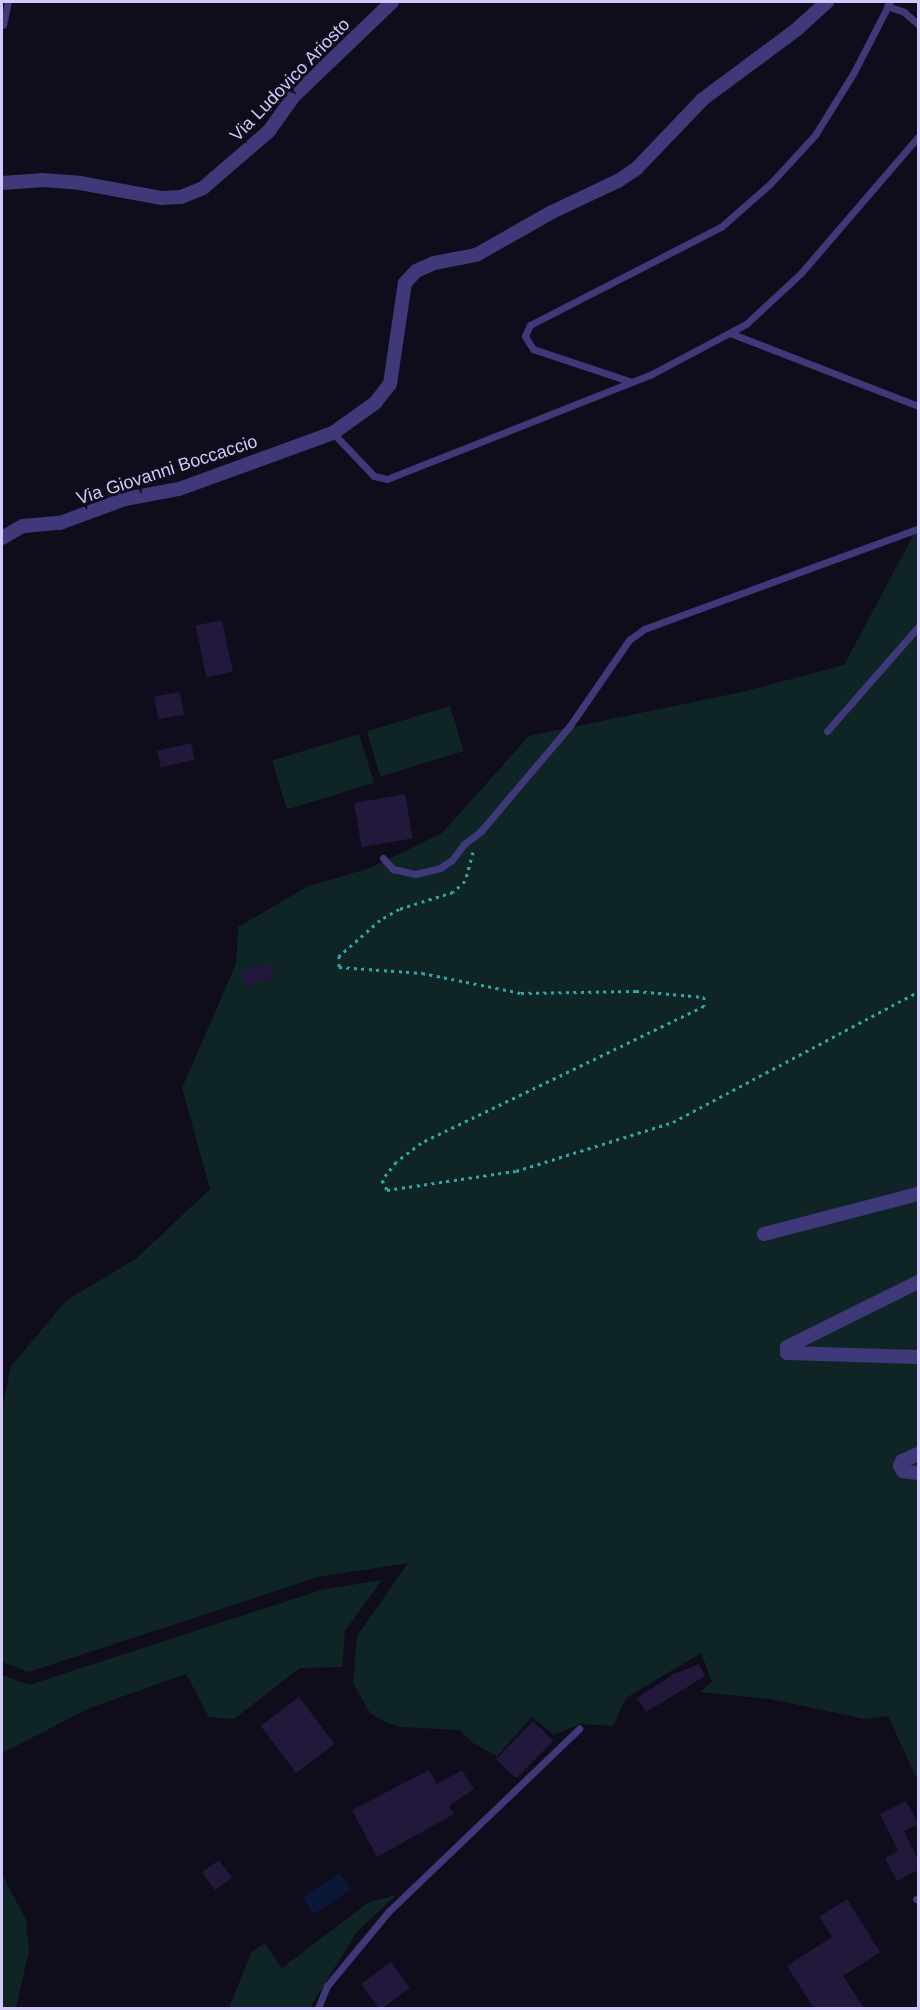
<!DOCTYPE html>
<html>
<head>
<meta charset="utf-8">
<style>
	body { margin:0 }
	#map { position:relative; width:920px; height:2010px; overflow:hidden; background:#0f0c1b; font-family:Arial,sans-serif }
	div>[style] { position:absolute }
	.green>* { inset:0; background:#0f2425; transform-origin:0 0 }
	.water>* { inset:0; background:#0a1736; transform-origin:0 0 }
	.building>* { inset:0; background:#22183b; transform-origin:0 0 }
	.path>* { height:3px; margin-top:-1.5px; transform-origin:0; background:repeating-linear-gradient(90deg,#31a7a8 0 3px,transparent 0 7.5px) }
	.service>* { height:7px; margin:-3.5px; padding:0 3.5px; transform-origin:3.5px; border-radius:3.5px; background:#3f3879 }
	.minor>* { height:14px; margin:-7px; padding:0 7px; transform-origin:7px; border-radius:7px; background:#3f3879 }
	span { translate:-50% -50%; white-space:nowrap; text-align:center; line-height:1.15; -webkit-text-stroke:6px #0f0c1b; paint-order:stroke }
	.street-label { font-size:18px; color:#d2c8fd }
	.frame { position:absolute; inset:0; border:3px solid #d2c8fd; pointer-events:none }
</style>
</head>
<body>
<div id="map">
	<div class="green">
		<div style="clip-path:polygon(914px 534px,918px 534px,918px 1781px,888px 1716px,865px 1719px,770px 1699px,700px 1692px,712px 1682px,701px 1653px,626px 1698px,613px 1726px,580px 1724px,554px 1735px,532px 1717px,497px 1756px,473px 1743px,459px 1730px,400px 1727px,385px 1722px,370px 1713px,353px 1683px,357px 1636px,408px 1563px,318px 1577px,29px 1672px,2px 1662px,2px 1409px,11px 1366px,67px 1300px,137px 1258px,210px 1189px,182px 1088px,236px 964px,238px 927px,308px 886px,370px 868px,442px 833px,529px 736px,742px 692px,844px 665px)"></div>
		<div style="left:450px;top:706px;width:47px;height:87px;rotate:73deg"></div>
		<div style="left:359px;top:734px;width:51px;height:91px;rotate:73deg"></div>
		<div style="clip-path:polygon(382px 1580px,345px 1631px,342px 1667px,300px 1668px,234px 1719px,209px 1717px,186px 1674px,90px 1708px,2px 1753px,2px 1675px,29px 1685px,321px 1590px)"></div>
		<div style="clip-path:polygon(2px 1874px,26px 1920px,29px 1951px,16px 2008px,2px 2008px)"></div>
		<div style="clip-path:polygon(396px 1895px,356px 1933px,310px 2008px,229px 2008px,251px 1953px,264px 1943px,282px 1968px,369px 1902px)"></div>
	</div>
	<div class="water">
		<div style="left:340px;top:1873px;width:20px;height:45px;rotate:57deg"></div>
	</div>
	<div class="building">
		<div style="left:222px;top:620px;width:53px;height:27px;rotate:78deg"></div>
		<div style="left:180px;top:692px;width:23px;height:26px;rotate:80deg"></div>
		<div style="left:191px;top:743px;width:17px;height:35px;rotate:77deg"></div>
		<div style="left:405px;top:794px;width:45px;height:52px;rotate:80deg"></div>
		<div style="left:271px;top:963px;width:15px;height:31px;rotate:74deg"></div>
		<div style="clip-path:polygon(699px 1664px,705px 1676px,646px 1712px,637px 1698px,674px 1674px)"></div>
		<div style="left:299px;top:1697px;width:59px;height:48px;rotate:53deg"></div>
		<div style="left:533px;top:1721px;width:28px;height:53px;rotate:44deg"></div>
		<div style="clip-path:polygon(429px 1770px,437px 1784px,462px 1770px,474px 1789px,449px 1806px,454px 1814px,377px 1857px,352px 1810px)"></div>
		<div style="clip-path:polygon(906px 1801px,918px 1824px,904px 1831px,918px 1860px,918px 1870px,897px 1881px,885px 1858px,898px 1851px,880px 1814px)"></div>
		<div style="left:219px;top:1860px;width:22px;height:21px;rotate:54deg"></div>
		<div style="clip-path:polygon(847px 1899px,880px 1952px,843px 1976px,864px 2008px,814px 2008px,787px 1966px,832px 1937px,819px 1917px)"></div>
		<div style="left:391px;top:1962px;width:32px;height:37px;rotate:54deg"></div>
	</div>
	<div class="path">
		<div style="left:473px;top:852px;width:30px;rotate:105deg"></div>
		<div style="left:465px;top:881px;width:16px;rotate:137deg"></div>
		<div style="left:453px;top:892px;width:57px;rotate:162.5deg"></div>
		<div style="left:399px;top:909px;width:22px;rotate:150deg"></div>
		<div style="left:380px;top:920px;width:55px;rotate:138.7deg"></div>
		<div style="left:339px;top:956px;width:11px;rotate:90deg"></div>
		<div style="left:339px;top:967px;width:83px;rotate:4.1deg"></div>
		<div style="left:422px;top:973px;width:101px;rotate:11.4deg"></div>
		<div style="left:521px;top:993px;width:115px;rotate:-1deg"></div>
		<div style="left:636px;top:991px;width:68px;rotate:5deg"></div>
		<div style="left:704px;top:997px;width:9px;rotate:90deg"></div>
		<div style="left:704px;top:1006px;width:314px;rotate:154.2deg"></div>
		<div style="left:421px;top:1143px;width:31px;rotate:143deg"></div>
		<div style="left:396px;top:1162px;width:23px;rotate:128deg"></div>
		<div style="left:382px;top:1180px;width:11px;rotate:63deg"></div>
		<div style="left:387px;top:1190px;width:130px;rotate:-8.4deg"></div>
		<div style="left:516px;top:1171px;width:164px;rotate:-17.3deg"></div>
		<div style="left:673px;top:1122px;width:277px;rotate:-28deg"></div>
	</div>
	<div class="service">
		<div style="left:887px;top:6px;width:18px;rotate:19deg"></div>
		<div style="left:904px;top:12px;width:18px;rotate:41deg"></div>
		<div style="left:3px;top:25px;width:24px;rotate:-78deg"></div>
		<div style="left:730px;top:333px;width:202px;rotate:21.2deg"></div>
		<div style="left:632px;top:382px;width:104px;rotate:-161.6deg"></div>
		<div style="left:533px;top:349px;width:15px;rotate:-122deg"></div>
		<div style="left:525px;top:336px;width:12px;rotate:-66deg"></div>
		<div style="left:530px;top:325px;width:215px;rotate:-27.2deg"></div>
		<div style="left:721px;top:227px;width:65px;rotate:-41.3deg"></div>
		<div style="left:770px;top:184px;width:67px;rotate:-47.4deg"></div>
		<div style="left:815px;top:135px;width:74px;rotate:-58.2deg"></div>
		<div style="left:854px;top:72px;width:79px;rotate:-62.8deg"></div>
		<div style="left:333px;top:433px;width:59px;rotate:46.4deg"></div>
		<div style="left:374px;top:476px;width:13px;rotate:13deg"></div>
		<div style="left:387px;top:479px;width:283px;rotate:-21.6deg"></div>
		<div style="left:650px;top:375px;width:109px;rotate:-28deg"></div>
		<div style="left:746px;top:324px;width:75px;rotate:-42.8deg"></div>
		<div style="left:801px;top:273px;width:179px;rotate:-49.3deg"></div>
		<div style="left:827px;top:731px;width:138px;rotate:-48.8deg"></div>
		<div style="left:383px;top:858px;width:15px;rotate:48deg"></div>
		<div style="left:393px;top:869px;width:23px;rotate:13deg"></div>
		<div style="left:415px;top:874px;width:26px;rotate:-13deg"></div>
		<div style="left:440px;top:868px;width:14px;rotate:-34deg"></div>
		<div style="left:452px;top:860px;width:20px;rotate:-53deg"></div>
		<div style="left:464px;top:844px;width:21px;rotate:-37deg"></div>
		<div style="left:481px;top:831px;width:136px;rotate:-49.8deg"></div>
		<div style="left:569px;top:727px;width:106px;rotate:-55.4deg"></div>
		<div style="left:629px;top:640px;width:19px;rotate:-36deg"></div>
		<div style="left:644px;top:629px;width:292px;rotate:-20.1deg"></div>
		<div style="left:916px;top:1899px;width:2px;rotate:-27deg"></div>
		<div style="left:318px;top:2008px;width:24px;rotate:-68deg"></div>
		<div style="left:327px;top:1986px;width:96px;rotate:-50.5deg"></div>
		<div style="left:388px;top:1912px;width:265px;rotate:-43.8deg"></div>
	</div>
	<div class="minor">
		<div style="left:2px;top:183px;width:39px;rotate:-4deg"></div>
		<div style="left:41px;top:180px;width:39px;rotate:4deg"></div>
		<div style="left:80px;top:183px;width:82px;rotate:10.5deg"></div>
		<div style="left:161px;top:198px;width:20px;rotate:-3deg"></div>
		<div style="left:181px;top:197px;width:24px;rotate:-22deg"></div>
		<div style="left:203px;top:188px;width:87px;rotate:-40.8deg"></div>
		<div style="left:269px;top:131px;width:43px;rotate:-54.5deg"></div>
		<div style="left:294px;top:96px;width:136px;rotate:-43.8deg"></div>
		<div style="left:2px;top:538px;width:24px;rotate:-30deg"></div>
		<div style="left:23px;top:526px;width:37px;rotate:-5deg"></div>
		<div style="left:60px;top:523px;width:69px;rotate:-20.3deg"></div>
		<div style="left:125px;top:499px;width:55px;rotate:-10.5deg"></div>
		<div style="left:179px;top:489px;width:164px;rotate:-20deg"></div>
		<div style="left:333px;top:433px;width:52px;rotate:-35.5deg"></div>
		<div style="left:375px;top:403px;width:24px;rotate:-52deg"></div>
		<div style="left:390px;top:384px;width:102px;rotate:-81.6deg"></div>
		<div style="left:405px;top:283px;width:16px;rotate:-47deg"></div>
		<div style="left:416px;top:271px;width:20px;rotate:-24deg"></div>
		<div style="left:434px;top:263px;width:43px;rotate:-10.8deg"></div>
		<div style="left:476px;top:255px;width:87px;rotate:-29.5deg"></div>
		<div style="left:552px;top:212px;width:73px;rotate:-25.2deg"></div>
		<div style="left:618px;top:181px;width:23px;rotate:-34deg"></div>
		<div style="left:637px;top:168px;width:95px;rotate:-46.3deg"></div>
		<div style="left:703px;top:99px;width:116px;rotate:-36.6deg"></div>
		<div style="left:796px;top:30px;width:42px;rotate:-42.1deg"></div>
		<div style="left:764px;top:1234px;width:159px;rotate:-14.6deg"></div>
		<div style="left:918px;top:1282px;width:146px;rotate:153.6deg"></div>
		<div style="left:787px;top:1347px;width:6px;rotate:90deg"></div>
		<div style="left:787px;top:1353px;width:131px;rotate:1.7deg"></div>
		<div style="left:918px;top:1454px;width:17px;rotate:156deg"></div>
		<div style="left:902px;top:1461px;width:5px;rotate:112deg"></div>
		<div style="left:900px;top:1466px;width:6px;rotate:59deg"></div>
		<div style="left:903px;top:1471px;width:15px;rotate:8deg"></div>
	</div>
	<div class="street-label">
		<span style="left:290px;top:80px;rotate:-46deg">Via Ludovico Ariosto</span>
		<span style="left:167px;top:470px;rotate:-18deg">Via Giovanni Boccaccio</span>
	</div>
	<div class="frame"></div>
</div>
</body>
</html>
